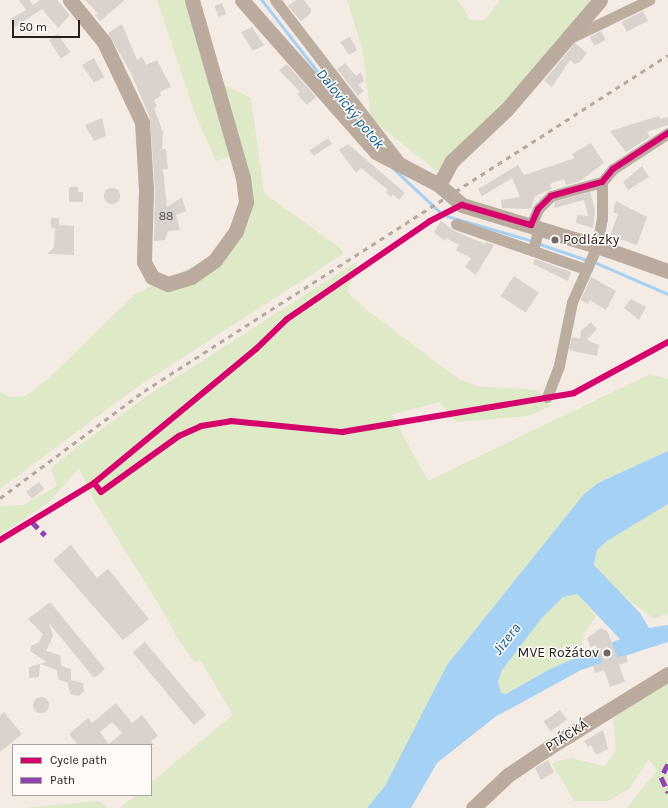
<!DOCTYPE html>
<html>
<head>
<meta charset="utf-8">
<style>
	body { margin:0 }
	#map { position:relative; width:668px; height:808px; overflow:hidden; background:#f5ebe5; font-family:Karla,sans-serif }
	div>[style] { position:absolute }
	.green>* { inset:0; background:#dee9c7 }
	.water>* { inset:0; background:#a4d1f4 }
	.stream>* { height:2.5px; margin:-1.25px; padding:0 1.25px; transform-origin:1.25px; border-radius:1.25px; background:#a4d1f4 }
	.building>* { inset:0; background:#d9d2cd; transform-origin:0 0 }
	.round { border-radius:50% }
	.street>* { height:11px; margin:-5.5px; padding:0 5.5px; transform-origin:5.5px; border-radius:5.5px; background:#bbaea1 }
	.secondary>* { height:15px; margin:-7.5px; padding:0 7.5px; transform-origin:7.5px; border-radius:7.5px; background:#baab9e }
	.rail>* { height:2.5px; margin-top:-1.25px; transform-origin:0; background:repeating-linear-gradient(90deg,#b4aaa2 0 5px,transparent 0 10px) }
	.quiet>* { height:5px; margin-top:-2.5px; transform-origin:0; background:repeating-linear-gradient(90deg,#8e44ad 0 10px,transparent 0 15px) }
	.cycleway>* { height:6px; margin:-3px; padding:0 3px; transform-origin:3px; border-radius:3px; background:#d6006c }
	.dots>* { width:11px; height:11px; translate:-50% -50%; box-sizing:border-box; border:2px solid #fefaf8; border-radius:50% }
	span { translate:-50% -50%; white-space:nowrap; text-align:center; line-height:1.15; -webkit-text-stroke:3px #fefaf8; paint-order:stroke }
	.number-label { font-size:12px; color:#534c48 }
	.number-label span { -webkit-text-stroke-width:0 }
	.poi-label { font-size:14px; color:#26201c }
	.left { translate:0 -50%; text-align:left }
	.right { translate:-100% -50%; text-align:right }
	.street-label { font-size:14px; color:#26201c }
	.water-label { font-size:15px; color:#0e5d8d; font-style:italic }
	.legend { position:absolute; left:12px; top:744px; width:140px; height:52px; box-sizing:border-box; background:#fefaf8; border:1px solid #a8a3a0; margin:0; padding:5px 7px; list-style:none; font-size:12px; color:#26201c }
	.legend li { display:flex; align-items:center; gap:8px; height:20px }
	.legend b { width:20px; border:1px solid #a8a3a0 }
	.scale { position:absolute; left:12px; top:20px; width:68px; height:18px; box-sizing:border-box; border:2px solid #26201c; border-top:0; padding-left:5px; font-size:12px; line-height:14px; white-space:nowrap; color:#26201c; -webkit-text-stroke:3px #fefaf8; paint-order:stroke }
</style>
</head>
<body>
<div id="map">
	<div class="green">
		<div style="clip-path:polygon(157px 0,190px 0,232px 156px,216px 161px,195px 114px)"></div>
		<div style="clip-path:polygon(347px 0,458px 0,470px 20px,485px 20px,500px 0,599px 0,503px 111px,437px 172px,371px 118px,362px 48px)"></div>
		<div style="clip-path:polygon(222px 84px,251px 98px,264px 193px,340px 248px,343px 254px,140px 385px,0 489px,0 392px,10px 397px,25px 396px,48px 379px,134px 295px,233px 247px,248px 224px,252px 208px,243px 162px)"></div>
		<div style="clip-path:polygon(358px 261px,347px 292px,367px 310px,460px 380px,478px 386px,537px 390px,551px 406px,528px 416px,457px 422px,439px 402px,392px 415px,428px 481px,650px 374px,668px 379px,668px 451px,598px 483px,584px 494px,447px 665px,385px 786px,367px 808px,120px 808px,136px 795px,151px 795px,151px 782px,233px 715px,201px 661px,194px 662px,176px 636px,166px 616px,96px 504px,79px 468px,49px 502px,0 535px,0 506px,23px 505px,57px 486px,51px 468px,85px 441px,147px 396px)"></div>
		<div style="clip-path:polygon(668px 504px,668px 613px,654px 619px,621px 594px,594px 565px,597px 550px,607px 541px)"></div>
		<div style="clip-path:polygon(577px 594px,596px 616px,584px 634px,579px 657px,550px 669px,506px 694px,501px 693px,498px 682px,502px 670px,542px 618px,563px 597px)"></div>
		<div style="clip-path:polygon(668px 682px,668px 808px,627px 808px,657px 770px,649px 759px,630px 788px,608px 801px,574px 801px,552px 763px,571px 758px,605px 766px,616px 750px,613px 718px)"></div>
		<div style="clip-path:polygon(99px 801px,108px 808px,24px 808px)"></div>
	</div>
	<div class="water">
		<div style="clip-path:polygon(evenodd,668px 451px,668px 504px,607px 541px,597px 550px,594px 565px,640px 613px,649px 628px,668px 625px,668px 642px,581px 670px,495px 717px,437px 763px,411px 808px,367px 808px,385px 786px,447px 665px,584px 494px,598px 483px,668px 451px,577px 594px,620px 639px,550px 669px,506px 694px,501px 693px,498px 682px,502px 670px,542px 618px,563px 597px,577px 594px)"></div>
	</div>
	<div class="stream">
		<div style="left:262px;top:0;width:132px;rotate:52.1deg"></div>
		<div style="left:392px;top:167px;width:67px;rotate:43.2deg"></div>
		<div style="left:447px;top:216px;width:90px;rotate:16.2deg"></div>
		<div style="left:537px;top:243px;width:53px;rotate:18.8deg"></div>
		<div style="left:594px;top:262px;width:81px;rotate:23.4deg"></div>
	</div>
	<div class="building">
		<div style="clip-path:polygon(19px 0,29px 0,33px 5px,40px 0,57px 0,70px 15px,58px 28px,42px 9px,15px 27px,10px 19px,26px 10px)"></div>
		<div style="clip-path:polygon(85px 0,125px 0,100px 21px,95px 15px,98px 13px)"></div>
		<div style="clip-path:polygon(296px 0,304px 0,311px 9px,310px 14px,301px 21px,288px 6px)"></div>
		<div style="left:222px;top:3px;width:12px;height:8px;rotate:70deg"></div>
		<div style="left:643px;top:11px;width:11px;height:24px;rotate:63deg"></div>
		<div style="clip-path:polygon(122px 24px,137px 60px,142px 57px,146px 65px,157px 60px,171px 87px,160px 92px,161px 96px,154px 100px,157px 106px,154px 108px,163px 132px,162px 149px,166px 149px,168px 169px,163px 169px,167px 207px,182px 197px,186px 211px,176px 215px,180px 230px,168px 231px,165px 240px,154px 241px,155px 189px,150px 118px,131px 73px,108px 33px)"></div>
		<div style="clip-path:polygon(252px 27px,264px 45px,253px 51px,241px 32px)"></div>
		<div style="left:601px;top:31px;width:10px;height:13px;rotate:61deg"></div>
		<div style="left:58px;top:34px;width:22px;height:11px;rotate:56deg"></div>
		<div style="clip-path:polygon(350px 37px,357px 50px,349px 55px,340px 42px)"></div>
		<div style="clip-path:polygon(575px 43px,587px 53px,580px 62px,575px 64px,570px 60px,552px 87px,544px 81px)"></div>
		<div style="clip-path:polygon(94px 58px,104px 77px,94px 83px,82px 65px)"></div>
		<div style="clip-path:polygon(345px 63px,356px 76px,361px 72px,364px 81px,358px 85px,364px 91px,358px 96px,337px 69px)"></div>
		<div style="clip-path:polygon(287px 64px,316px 97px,307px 105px,297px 94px,300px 92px,279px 70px)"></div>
		<div style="clip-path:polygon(659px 116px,660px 119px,668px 117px,668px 125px,647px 132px,650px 137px,626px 152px,610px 131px)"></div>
		<div style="clip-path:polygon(102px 118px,106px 136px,94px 141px,85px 125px)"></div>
		<div style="left:328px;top:138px;width:7px;height:22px;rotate:56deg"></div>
		<div style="clip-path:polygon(591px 143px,604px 163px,580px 181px,566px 185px,564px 179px,550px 184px,552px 189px,535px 196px,531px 209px,502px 208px,501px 200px,520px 197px,512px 178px,482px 196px,478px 189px,518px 165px,524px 175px,575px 158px,572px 154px)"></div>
		<div style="clip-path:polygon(348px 144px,405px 193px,399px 200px,393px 194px,391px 197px,386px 192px,388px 190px,361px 168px,356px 173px,339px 150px)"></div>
		<div style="clip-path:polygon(642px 166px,649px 177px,628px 190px,623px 182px)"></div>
		<div style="clip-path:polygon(69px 187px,78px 187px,78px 192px,83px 192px,83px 202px,69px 202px)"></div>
		<div class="round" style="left:104px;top:188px;width:16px;height:16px"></div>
		<div style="clip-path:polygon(590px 192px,595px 210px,593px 228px,576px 223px,577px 215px,588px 216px,584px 200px,554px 208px,555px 202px)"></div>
		<div style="clip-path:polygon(616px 201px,647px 217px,637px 245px,610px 236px,618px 214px,613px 212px)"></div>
		<div style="clip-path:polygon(51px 218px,59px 218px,59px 225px,74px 226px,74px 255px,47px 254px,54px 247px,55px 228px,51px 228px)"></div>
		<div style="clip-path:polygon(441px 221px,454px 231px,485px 244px,486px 242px,494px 245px,476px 275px,465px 267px,471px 258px,456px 250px,459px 245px,446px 238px,445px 241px,434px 232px)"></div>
		<div style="clip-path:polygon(535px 259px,571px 272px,568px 281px,533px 264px)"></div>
		<div style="left:514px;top:276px;width:30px;height:24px;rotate:34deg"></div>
		<div style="clip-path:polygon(591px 277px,616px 291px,606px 310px,590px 300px,588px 304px,581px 300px)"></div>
		<div style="clip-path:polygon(631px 299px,646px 307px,639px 320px,624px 308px)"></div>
		<div style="clip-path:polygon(591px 322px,597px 329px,587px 340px,599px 345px,597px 356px,569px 350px,572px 337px,580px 339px,581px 331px)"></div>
		<div style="left:39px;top:482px;width:9px;height:16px;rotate:54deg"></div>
		<div style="clip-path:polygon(71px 545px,97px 578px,108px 569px,149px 619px,123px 640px,53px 560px)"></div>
		<div style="clip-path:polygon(50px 602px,105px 669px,94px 678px,49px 623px,53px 636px,46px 651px,60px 655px,61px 666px,71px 669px,71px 680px,83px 683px,84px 692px,78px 696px,70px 694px,68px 683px,58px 679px,57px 670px,40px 664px,47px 662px,30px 651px,31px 646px,39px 642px,43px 634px,28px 619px)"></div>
		<div style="clip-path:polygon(601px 628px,607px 631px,618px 658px,626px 655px,628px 662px,619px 665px,625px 682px,610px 687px,604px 670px,595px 673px,593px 666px,602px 663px,596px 645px,590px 647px,587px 638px)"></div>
		<div style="left:145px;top:642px;width:95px;height:16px;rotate:50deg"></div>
		<div style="clip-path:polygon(40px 664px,39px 677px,29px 678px,29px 667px)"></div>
		<div class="round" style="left:33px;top:697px;width:16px;height:16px"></div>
		<div style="clip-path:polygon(evenodd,116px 703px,132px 723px,142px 715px,158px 736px,151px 741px,154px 745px,78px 745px,69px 734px,88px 718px,92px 723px,116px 703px,112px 722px,122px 733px,109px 744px,100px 732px,112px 722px)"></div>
		<div style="left:560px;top:710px;width:12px;height:20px;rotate:55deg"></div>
		<div style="clip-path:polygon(4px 712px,22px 734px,0 752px,0 716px)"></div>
		<div style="clip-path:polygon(603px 730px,608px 749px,596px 755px,591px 745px,588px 747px,584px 741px)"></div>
		<div style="clip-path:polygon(548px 760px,554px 772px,541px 780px,535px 768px)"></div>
	</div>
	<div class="street">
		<div style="left:275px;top:0;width:210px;rotate:52.4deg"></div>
		<div style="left:570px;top:38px;width:88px;rotate:-25.7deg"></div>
		<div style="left:456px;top:224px;width:137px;rotate:19.2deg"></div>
		<div style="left:531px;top:225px;width:17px;rotate:-66deg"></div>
		<div style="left:538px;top:209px;width:18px;rotate:-45deg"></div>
		<div style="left:551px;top:196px;width:53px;rotate:-15.4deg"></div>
		<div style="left:602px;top:182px;width:17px;rotate:-50deg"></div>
		<div style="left:613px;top:169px;width:66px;rotate:-33.2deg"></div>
		<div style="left:533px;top:250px;width:24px;rotate:-75deg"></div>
		<div style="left:547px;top:397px;width:34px;rotate:-69deg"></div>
		<div style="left:559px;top:365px;width:64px;rotate:-78.3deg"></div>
		<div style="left:572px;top:302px;width:61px;rotate:-65.9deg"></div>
		<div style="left:597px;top:246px;width:27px;rotate:-80deg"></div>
		<div style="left:602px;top:219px;width:37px;rotate:-90deg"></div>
	</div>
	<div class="secondary">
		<div style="left:70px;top:0;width:54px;rotate:51deg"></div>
		<div style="left:104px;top:42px;width:89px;rotate:64.6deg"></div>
		<div style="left:142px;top:122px;width:67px;rotate:86.6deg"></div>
		<div style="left:146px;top:189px;width:73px;rotate:91.6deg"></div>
		<div style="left:144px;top:262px;width:17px;rotate:62deg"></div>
		<div style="left:152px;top:277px;width:17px;rotate:24deg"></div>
		<div style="left:168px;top:284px;width:24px;rotate:-17deg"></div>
		<div style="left:191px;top:277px;width:29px;rotate:-35deg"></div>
		<div style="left:215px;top:260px;width:36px;rotate:-54deg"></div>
		<div style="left:236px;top:231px;width:31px;rotate:-71deg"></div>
		<div style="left:246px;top:202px;width:24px;rotate:-97deg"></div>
		<div style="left:243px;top:178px;width:185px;rotate:-106deg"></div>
		<div style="left:242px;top:0;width:203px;rotate:48.6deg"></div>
		<div style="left:376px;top:152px;width:71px;rotate:27.6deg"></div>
		<div style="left:439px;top:185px;width:30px;rotate:41deg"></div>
		<div style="left:462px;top:205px;width:141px;rotate:16.9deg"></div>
		<div style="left:597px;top:246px;width:75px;rotate:19.4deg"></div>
		<div style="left:439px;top:185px;width:27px;rotate:-62deg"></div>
		<div style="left:452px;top:161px;width:76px;rotate:-43.4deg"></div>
		<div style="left:507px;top:109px;width:143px;rotate:-49.5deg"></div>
		<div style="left:473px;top:808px;width:48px;rotate:-43.3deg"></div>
		<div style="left:508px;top:775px;width:48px;rotate:-34deg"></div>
		<div style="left:548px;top:748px;width:141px;rotate:-31.7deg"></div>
	</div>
	<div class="rail">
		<div style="left:0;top:498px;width:179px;rotate:-36.6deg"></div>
		<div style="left:144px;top:391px;width:622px;rotate:-32.67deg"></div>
	</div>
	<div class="quiet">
		<div style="left:31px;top:521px;width:20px;rotate:45deg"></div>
		<div style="left:668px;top:764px;width:15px;rotate:118deg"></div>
		<div style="left:661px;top:777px;width:17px;rotate:65deg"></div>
	</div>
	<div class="cycleway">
		<div style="left:94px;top:483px;width:11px;rotate:52deg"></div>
		<div style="left:101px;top:492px;width:96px;rotate:-35.7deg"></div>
		<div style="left:179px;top:436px;width:24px;rotate:-24deg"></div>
		<div style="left:201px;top:426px;width:30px;rotate:-9deg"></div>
		<div style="left:231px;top:421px;width:112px;rotate:5.7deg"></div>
		<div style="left:342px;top:432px;width:235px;rotate:-9.5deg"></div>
		<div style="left:574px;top:393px;width:107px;rotate:-28.5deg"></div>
		<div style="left:0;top:540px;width:110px;rotate:-31.2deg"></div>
		<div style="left:94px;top:483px;width:210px;rotate:-39.6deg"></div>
		<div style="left:256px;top:349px;width:43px;rotate:-44.1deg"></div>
		<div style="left:287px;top:319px;width:173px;rotate:-34.4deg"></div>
		<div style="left:430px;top:221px;width:36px;rotate:-27deg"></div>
		<div style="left:462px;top:205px;width:72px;rotate:16.2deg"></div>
		<div style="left:531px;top:225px;width:17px;rotate:-66deg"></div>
		<div style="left:538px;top:209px;width:18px;rotate:-45deg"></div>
		<div style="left:551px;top:196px;width:53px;rotate:-15.4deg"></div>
		<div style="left:602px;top:182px;width:17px;rotate:-50deg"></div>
		<div style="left:613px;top:169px;width:66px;rotate:-33.2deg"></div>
	</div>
	<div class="dots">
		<div style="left:555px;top:240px;background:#6e6762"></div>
		<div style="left:607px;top:653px;background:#6e6762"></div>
	</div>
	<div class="number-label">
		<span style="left:166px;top:217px">88</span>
	</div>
	<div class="poi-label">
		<span class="left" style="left:563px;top:240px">Podlázky</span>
		<span class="right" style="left:599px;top:653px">MVE Rožátov</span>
	</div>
	<div class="street-label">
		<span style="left:567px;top:736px;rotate:-32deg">PTÁCKÁ</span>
	</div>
	<div class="water-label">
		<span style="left:350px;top:109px;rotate:51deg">Dalovický potok</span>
		<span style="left:507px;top:639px;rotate:-52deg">Jizera</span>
	</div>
	<ul class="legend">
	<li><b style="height:5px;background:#d6006c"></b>Cycle path</li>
	<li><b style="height:5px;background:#8e44ad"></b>Path</li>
	</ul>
	<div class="scale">50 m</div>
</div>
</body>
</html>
